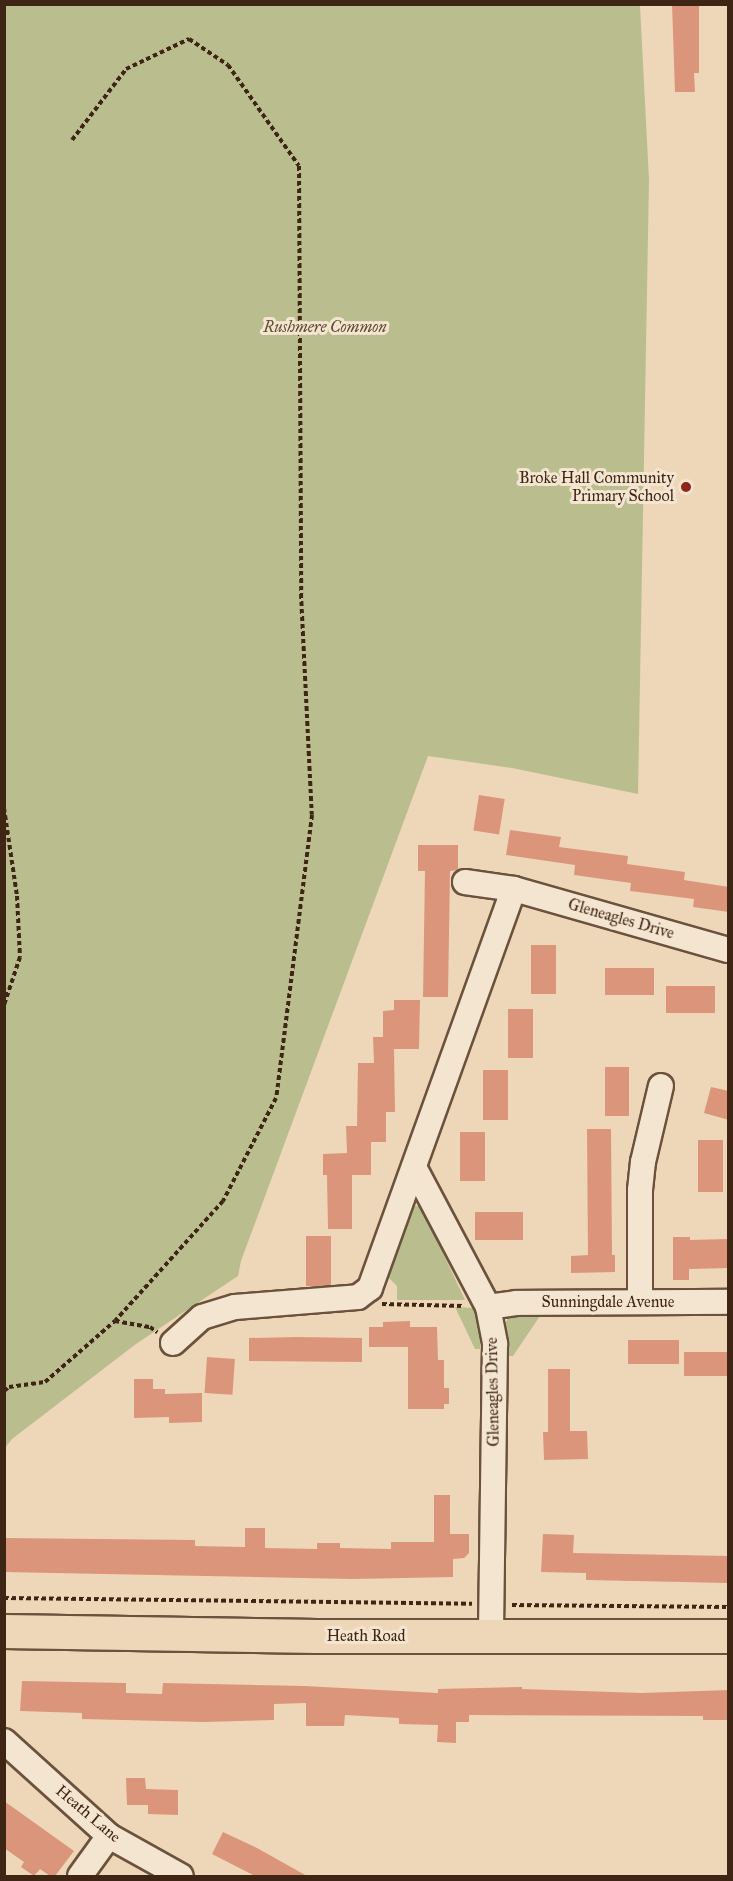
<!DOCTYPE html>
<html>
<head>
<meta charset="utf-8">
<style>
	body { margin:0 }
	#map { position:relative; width:733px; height:1881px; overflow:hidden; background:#eed7b8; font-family:"IM FELL Great Primer",serif }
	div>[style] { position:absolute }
	.green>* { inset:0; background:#babe8e }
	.building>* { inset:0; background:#db957b; transform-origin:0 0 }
	.path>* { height:4px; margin-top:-2px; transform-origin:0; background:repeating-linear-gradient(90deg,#3f2514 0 4.5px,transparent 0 7.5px) }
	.roads { filter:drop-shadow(2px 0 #6b523d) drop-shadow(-2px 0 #6b523d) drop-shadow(0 2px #6b523d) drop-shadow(0 -2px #6b523d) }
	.minor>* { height:24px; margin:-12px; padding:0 12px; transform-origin:12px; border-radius:12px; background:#f4e5d1 }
	.primary>* { height:33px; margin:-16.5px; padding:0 16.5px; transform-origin:16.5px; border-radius:16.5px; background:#eed7b8 }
	.dots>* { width:16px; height:16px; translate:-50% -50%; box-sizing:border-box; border:3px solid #f4e5d1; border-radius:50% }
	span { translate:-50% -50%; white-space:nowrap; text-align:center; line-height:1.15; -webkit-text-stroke:6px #f4e5d1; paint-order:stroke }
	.park-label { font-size:16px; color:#5e4b32; font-style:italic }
	.poi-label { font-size:16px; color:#3f2514 }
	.right { translate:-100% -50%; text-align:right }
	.street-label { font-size:16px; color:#3f2514 }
	.frame { position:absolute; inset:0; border:6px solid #3f2514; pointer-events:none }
</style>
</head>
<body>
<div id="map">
	<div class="green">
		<div style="clip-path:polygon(5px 4px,640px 5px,649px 180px,638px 794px,512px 768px,428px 756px,241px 1261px,238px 1276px,136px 1344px,12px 1439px,5px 1448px)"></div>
		<div style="clip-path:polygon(413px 1206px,421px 1206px,465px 1300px,397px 1300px,397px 1286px,383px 1272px,406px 1210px)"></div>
		<div style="clip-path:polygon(455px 1307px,474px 1308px,480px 1332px,480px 1349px,475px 1349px)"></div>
		<div style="clip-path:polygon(542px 1313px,513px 1356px,505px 1356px,504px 1326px,510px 1315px)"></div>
	</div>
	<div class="building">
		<div style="clip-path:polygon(672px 4px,699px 4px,699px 73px,694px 73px,695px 92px,675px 92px)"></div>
		<div style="left:479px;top:795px;width:26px;height:36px;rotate:9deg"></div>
		<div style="clip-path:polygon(510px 830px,561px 837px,559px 847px,628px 856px,627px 864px,685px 872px,684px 880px,729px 887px,729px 912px,693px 907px,694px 899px,630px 891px,631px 883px,574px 875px,575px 865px,506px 855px)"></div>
		<div style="clip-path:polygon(418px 845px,458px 845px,458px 870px,450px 871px,448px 997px,423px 997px,425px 871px,418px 871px)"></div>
		<div style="left:531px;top:945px;width:25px;height:49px"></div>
		<div style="left:605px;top:968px;width:49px;height:27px"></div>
		<div style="left:666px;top:986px;width:49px;height:27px"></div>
		<div style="clip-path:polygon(394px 1000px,420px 1000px,419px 1049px,394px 1049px,395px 1112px,386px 1112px,386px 1142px,371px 1142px,371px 1175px,352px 1175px,352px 1229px,328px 1229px,327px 1175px,323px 1175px,323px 1154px,347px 1153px,346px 1126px,357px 1126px,358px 1063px,374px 1063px,373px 1037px,383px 1037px,383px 1011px,394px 1010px)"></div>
		<div style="left:508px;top:1009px;width:25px;height:49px"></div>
		<div style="left:605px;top:1067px;width:24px;height:49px"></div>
		<div style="left:483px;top:1070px;width:25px;height:50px"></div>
		<div style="clip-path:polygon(711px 1087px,729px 1091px,729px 1120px,704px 1113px)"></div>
		<div style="clip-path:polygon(587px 1129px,611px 1129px,612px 1255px,615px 1255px,615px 1272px,571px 1273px,571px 1256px,588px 1255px)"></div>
		<div style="left:460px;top:1132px;width:25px;height:49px"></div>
		<div style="left:698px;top:1140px;width:25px;height:52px"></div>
		<div style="left:475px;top:1212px;width:48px;height:28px"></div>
		<div style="left:306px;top:1236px;width:25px;height:50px"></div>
		<div style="clip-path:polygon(673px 1237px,690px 1237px,690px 1240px,729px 1239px,729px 1268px,689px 1269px,689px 1280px,673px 1280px)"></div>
		<div style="clip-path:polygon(410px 1321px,410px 1327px,437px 1327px,438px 1360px,444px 1360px,444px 1388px,449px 1388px,449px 1404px,444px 1404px,444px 1409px,408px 1409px,408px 1347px,369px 1347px,369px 1327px,383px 1327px,383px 1322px)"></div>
		<div style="clip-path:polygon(297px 1337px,362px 1338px,362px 1362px,249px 1361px,249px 1338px)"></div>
		<div style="left:628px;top:1340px;width:51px;height:24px"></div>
		<div style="left:684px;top:1352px;width:45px;height:24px"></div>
		<div style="left:207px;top:1357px;width:28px;height:36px;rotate:4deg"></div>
		<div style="clip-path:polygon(548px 1369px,570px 1369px,570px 1431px,587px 1431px,588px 1459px,544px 1460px,543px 1432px,548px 1432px)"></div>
		<div style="clip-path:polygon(134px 1379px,153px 1379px,153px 1389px,165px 1389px,165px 1394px,202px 1393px,202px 1422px,169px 1423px,169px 1417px,134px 1418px)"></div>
		<div style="clip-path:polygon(434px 1495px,450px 1495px,450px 1534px,469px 1534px,469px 1553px,464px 1558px,453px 1559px,453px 1577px,352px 1579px,4px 1572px,4px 1538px,195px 1540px,195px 1546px,245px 1547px,245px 1528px,265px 1528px,265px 1548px,317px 1549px,317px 1543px,340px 1543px,340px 1548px,391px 1549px,391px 1542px,434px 1542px)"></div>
		<div style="clip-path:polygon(543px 1534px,574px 1535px,573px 1553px,729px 1556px,729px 1583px,586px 1580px,586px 1573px,541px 1572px)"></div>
		<div style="clip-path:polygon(22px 1681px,126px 1683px,126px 1693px,162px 1694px,163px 1683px,304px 1686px,438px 1693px,438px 1689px,522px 1687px,522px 1689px,642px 1693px,729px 1690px,729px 1720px,703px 1720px,703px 1716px,469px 1715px,469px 1722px,456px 1722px,456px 1743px,437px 1742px,438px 1725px,399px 1724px,399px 1718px,345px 1715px,344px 1726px,306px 1726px,306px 1703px,274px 1704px,274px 1720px,204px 1722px,82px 1719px,82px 1713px,20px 1711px)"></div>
		<div style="clip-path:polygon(126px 1778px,145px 1778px,146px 1789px,178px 1790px,178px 1815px,148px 1814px,148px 1805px,127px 1805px)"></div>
		<div style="clip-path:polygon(4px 1801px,74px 1851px,55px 1876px,50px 1876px,40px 1869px,34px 1876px,21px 1867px,24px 1862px,4px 1848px)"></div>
		<div style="clip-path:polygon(223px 1832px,257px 1848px,307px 1876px,255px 1876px,212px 1854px)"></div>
	</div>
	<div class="path">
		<div style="left:72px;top:140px;width:89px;rotate:-52.7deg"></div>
		<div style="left:126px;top:69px;width:70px;rotate:-25.5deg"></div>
		<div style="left:189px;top:39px;width:47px;rotate:33.7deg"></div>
		<div style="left:228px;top:65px;width:123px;rotate:54.9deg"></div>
		<div style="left:299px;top:166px;width:428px;rotate:89.7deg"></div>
		<div style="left:301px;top:594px;width:221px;rotate:87.2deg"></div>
		<div style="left:312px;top:815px;width:285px;rotate:97.2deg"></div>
		<div style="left:276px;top:1098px;width:116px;rotate:117.2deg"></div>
		<div style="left:223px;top:1201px;width:161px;rotate:132deg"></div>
		<div style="left:4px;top:808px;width:89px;rotate:81.6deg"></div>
		<div style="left:17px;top:896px;width:61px;rotate:87.2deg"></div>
		<div style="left:20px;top:957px;width:51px;rotate:108.4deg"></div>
		<div style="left:382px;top:1304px;width:82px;rotate:1.4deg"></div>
		<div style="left:4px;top:1391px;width:6px;rotate:-39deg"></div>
		<div style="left:9px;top:1387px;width:36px;rotate:-8deg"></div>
		<div style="left:45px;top:1382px;width:93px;rotate:-41.1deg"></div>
		<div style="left:115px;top:1321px;width:36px;rotate:10deg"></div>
		<div style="left:150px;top:1327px;width:9px;rotate:36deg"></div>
		<div style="left:4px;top:1598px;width:468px;rotate:0.7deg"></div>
		<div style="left:512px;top:1605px;width:216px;rotate:0.5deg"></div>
	</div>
	<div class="roads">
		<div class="minor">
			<div style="left:465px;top:882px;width:49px;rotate:8.1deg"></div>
			<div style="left:514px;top:889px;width:223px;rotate:15.9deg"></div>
			<div style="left:414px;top:1167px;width:158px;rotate:62.1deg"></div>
			<div style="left:488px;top:1307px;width:38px;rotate:79deg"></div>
			<div style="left:495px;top:1344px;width:291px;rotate:90.8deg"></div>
			<div style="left:640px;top:1302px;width:112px;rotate:-90deg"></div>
			<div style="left:640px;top:1190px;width:28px;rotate:-84deg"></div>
			<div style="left:643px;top:1162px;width:78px;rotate:-76.7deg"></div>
			<div style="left:488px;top:1307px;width:28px;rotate:-8deg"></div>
			<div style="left:516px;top:1303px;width:212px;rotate:-0.3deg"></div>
			<div style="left:173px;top:1343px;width:39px;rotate:-42deg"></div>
			<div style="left:202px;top:1317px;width:34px;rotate:-17deg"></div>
			<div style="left:235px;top:1307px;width:123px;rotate:-4.6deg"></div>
			<div style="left:358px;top:1297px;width:15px;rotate:-37deg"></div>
			<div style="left:370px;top:1288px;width:424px;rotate:-70.2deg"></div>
			<div style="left:4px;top:1741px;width:142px;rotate:42.1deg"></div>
			<div style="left:109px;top:1836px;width:82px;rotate:29.1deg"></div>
			<div style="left:80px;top:1876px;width:49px;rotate:-54.1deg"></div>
		</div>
		<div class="primary">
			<div style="left:4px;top:1631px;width:313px;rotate:0.9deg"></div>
			<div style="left:317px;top:1636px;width:411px"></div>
		</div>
	</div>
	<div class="dots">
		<div style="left:686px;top:487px;background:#8f2418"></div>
	</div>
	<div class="park-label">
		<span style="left:325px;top:327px">Rushmere Common</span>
	</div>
	<div class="poi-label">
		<span class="right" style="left:674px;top:487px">Broke Hall Community<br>Primary School</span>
	</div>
	<div class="street-label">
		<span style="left:621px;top:919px;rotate:16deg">Gleneagles Drive</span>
		<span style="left:608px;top:1302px">Sunningdale Avenue</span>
		<span style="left:493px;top:1392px;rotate:-91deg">Gleneagles Drive</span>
		<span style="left:366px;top:1636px">Heath Road</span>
		<span style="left:88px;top:1814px;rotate:40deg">Heath Lane</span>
	</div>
	<div class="frame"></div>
</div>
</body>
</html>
